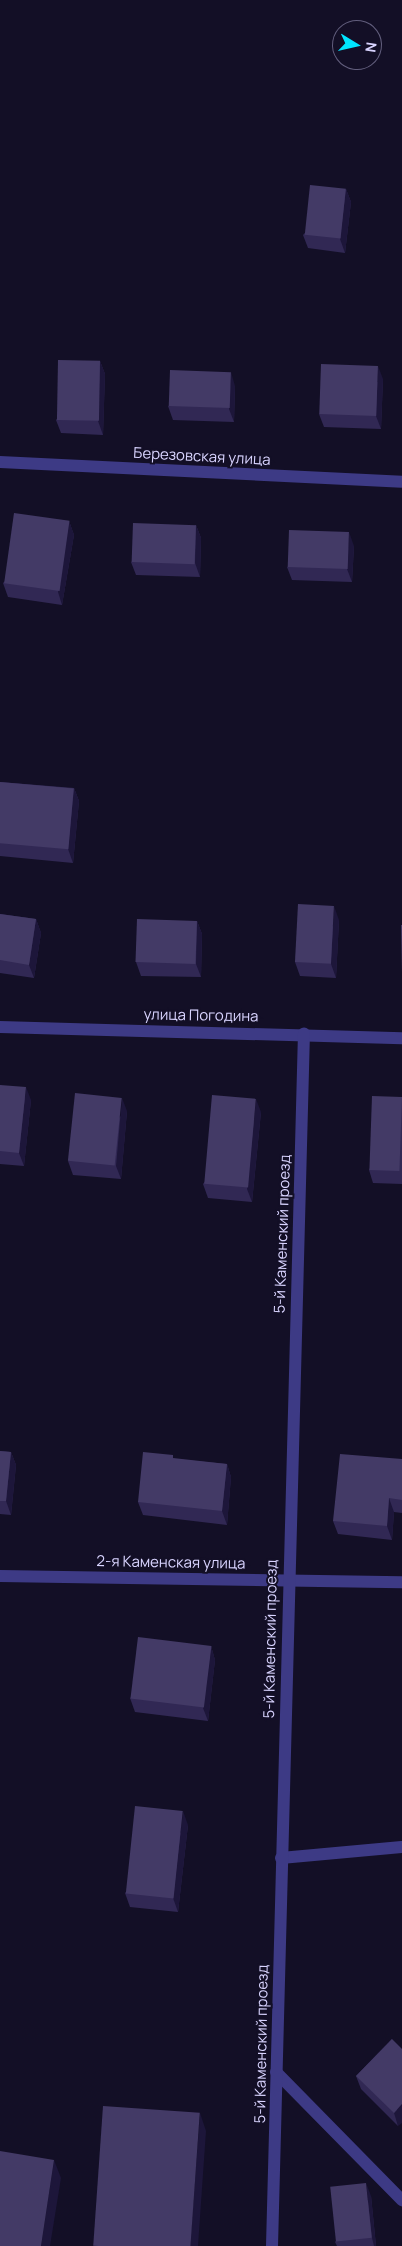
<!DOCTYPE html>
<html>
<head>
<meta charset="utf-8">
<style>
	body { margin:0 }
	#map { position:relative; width:402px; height:2246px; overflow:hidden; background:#130f26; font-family:Manrope,sans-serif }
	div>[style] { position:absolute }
	.minor>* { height:12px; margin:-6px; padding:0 6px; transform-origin:6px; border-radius:6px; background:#3d3a85 }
	.wall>* { inset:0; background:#312854 }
	.shaded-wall>* { inset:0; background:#1d163a }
	.building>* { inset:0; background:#433a66; transform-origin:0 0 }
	span { translate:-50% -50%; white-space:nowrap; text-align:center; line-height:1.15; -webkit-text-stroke:4px #130f26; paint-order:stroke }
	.street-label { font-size:15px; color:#d9d4ff }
	.north { position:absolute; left:332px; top:20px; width:50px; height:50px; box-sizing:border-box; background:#130f26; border:1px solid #625e7d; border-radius:50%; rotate:99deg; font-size:14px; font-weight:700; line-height:20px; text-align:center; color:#d9d4ff }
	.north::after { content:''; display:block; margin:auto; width:18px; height:22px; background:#00e5ff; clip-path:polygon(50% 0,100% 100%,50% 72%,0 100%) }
</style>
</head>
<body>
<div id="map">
	<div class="minor">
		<div style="left:0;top:462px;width:402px;rotate:2.8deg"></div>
		<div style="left:0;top:1027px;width:402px;rotate:1.6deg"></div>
		<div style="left:0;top:1576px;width:402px;rotate:0.9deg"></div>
		<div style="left:281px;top:1858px;width:121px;rotate:-5.2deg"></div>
		<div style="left:276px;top:2072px;width:180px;rotate:45.5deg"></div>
		<div style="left:272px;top:2246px;width:1213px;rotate:-88.49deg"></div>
	</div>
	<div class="wall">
		<div style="clip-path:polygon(346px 189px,351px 202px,345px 253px,308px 248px,303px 235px)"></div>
		<div style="clip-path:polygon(100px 361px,105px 374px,103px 435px,61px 433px,56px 420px)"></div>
		<div style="clip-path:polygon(383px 379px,381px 429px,324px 427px,319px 414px)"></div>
		<div style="clip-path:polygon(235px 386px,234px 422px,173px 420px,168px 406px)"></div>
		<div style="clip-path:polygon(69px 521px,74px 535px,62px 605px,8px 597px,3px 583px)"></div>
		<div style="clip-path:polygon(196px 525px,201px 538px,200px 577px,136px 575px,131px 562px)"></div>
		<div style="clip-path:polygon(354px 546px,352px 582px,292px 580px,287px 567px)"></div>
		<div style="clip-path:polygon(0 782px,74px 788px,79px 801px,73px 863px,0 856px)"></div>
		<div style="clip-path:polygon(0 914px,36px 919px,41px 933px,34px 978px,0 973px)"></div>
		<div style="clip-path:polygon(339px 920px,336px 978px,300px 976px,295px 962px)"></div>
		<div style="clip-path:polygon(197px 921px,202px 934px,201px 977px,141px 976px,136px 962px)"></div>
		<div style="clip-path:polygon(0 1085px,31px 1100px,24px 1166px,0 1164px)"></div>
		<div style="clip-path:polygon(402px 1097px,402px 1184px,373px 1183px,369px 1170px)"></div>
		<div style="clip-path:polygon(127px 1111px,121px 1179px,73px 1175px,68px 1161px)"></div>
		<div style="clip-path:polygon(261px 1112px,252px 1202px,208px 1198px,203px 1184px)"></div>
		<div style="clip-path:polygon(0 1451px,11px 1452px,16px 1465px,11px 1515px,0 1514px)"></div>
		<div style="clip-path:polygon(175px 1459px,227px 1464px,231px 1477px,227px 1525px,143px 1515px,138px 1502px)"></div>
		<div style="clip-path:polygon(402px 1459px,402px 1513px,394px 1512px,392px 1540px,338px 1534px,333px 1521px)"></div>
		<div style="clip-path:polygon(211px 1646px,215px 1660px,208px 1721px,135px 1712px,130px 1698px)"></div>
		<div style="clip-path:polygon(188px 1825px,178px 1912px,130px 1907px,125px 1893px)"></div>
		<div style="clip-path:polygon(392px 2039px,398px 2126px,361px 2089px,356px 2076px)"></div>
		<div style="clip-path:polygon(371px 2196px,376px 2246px,337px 2246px,335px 2242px)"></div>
	</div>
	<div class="shaded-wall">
		<div style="clip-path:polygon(346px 189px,351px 202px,345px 253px,340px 239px)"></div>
		<div style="clip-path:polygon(100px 361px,105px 374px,103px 435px,98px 421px)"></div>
		<div style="clip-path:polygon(378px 366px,383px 379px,381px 429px,376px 416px)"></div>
		<div style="clip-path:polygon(231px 372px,235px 386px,234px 422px,229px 409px)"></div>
		<div style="clip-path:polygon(69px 521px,74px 535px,62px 605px,58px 592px)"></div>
		<div style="clip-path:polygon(196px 525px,201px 538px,200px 577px,195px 563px)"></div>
		<div style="clip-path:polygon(349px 532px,354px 546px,352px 582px,347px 569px)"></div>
		<div style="clip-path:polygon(74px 788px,79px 801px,73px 863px,68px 849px)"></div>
		<div style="clip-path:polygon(334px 906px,339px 920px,336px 978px,331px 964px)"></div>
		<div style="clip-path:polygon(36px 919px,41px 933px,34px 978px,29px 965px)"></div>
		<div style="clip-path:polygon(197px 921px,202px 934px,201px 977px,196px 964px)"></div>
		<div style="clip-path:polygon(26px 1087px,31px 1100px,24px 1166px,19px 1153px)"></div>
		<div style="clip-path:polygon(122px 1098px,127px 1111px,121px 1179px,116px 1166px)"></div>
		<div style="clip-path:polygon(256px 1099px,261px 1112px,252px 1202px,247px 1189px)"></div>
		<div style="clip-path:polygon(11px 1452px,16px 1465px,11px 1515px,6px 1501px)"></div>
		<div style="clip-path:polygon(227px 1464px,231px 1477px,227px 1525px,222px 1511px)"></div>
		<div style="clip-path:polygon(389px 1498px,394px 1512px,392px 1540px,387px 1526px)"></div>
		<div style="clip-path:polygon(211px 1646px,215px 1660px,208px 1721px,203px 1708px)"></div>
		<div style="clip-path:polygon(183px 1811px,188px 1825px,178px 1912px,173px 1898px)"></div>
		<div style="clip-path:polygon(402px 2104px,402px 2123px,398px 2126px,394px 2113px)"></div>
		<div style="clip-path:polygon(200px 2113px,206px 2131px,198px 2246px,190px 2246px)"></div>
		<div style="clip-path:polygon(54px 2160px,61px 2178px,50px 2246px,41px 2246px)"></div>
		<div style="clip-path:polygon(366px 2183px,371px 2196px,376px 2246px,374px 2246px,372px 2238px)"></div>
	</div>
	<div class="building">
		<div style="left:310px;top:185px;width:36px;height:50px;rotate:6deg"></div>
		<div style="left:58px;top:360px;width:42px;height:60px;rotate:1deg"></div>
		<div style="left:321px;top:364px;width:57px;height:50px;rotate:2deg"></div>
		<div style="left:170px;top:370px;width:61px;height:36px;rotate:2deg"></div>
		<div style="left:14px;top:513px;width:56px;height:71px;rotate:8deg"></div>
		<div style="left:133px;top:523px;width:63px;height:39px;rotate:2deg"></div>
		<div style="left:289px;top:530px;width:60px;height:37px;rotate:2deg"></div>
		<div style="left:0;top:782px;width:74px;height:61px;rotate:5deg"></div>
		<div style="left:298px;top:904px;width:36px;height:58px;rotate:3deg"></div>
		<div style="clip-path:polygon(0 914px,36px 919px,29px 965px,0 960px)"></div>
		<div style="left:137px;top:919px;width:60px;height:43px;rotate:2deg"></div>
		<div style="clip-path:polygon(401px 925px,402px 925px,402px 973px)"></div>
		<div style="clip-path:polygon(0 1085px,26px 1087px,19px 1153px,0 1151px)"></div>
		<div style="left:75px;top:1093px;width:47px;height:68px;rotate:6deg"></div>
		<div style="left:212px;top:1095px;width:44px;height:89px;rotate:5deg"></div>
		<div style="left:372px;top:1096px;width:30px;height:74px;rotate:2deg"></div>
		<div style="clip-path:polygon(0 1451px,11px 1452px,6px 1501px,0 1501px)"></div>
		<div style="clip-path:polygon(143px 1452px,173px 1455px,173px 1458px,227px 1464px,222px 1511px,138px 1502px)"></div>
		<div style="clip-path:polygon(340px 1454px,402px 1459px,402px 1500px,389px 1498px,387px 1526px,333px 1521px)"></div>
		<div style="left:138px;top:1637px;width:74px;height:62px;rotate:7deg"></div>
		<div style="left:135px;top:1806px;width:48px;height:88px;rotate:6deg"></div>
		<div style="clip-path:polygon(392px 2039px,402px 2049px,402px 2104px,394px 2113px,356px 2076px)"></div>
		<div style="left:103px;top:2106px;width:97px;height:140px;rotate:4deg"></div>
		<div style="clip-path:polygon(0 2151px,54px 2160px,41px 2246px,0 2246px)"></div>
		<div style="left:366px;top:2183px;width:55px;height:36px;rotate:84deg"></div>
	</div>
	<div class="street-label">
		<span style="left:202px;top:456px;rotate:3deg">Березовская улица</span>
		<span style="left:201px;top:1015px;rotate:1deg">улица Погодина</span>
		<span style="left:282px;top:1234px;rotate:-88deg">5-й Каменский проезд</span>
		<span style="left:171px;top:1562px;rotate:1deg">2-я Каменская улица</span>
		<span style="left:270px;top:1639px;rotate:-89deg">5-й Каменский проезд</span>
		<span style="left:261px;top:2044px;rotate:-89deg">5-й Каменский проезд</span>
	</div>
	<div class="north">N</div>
</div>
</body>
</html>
